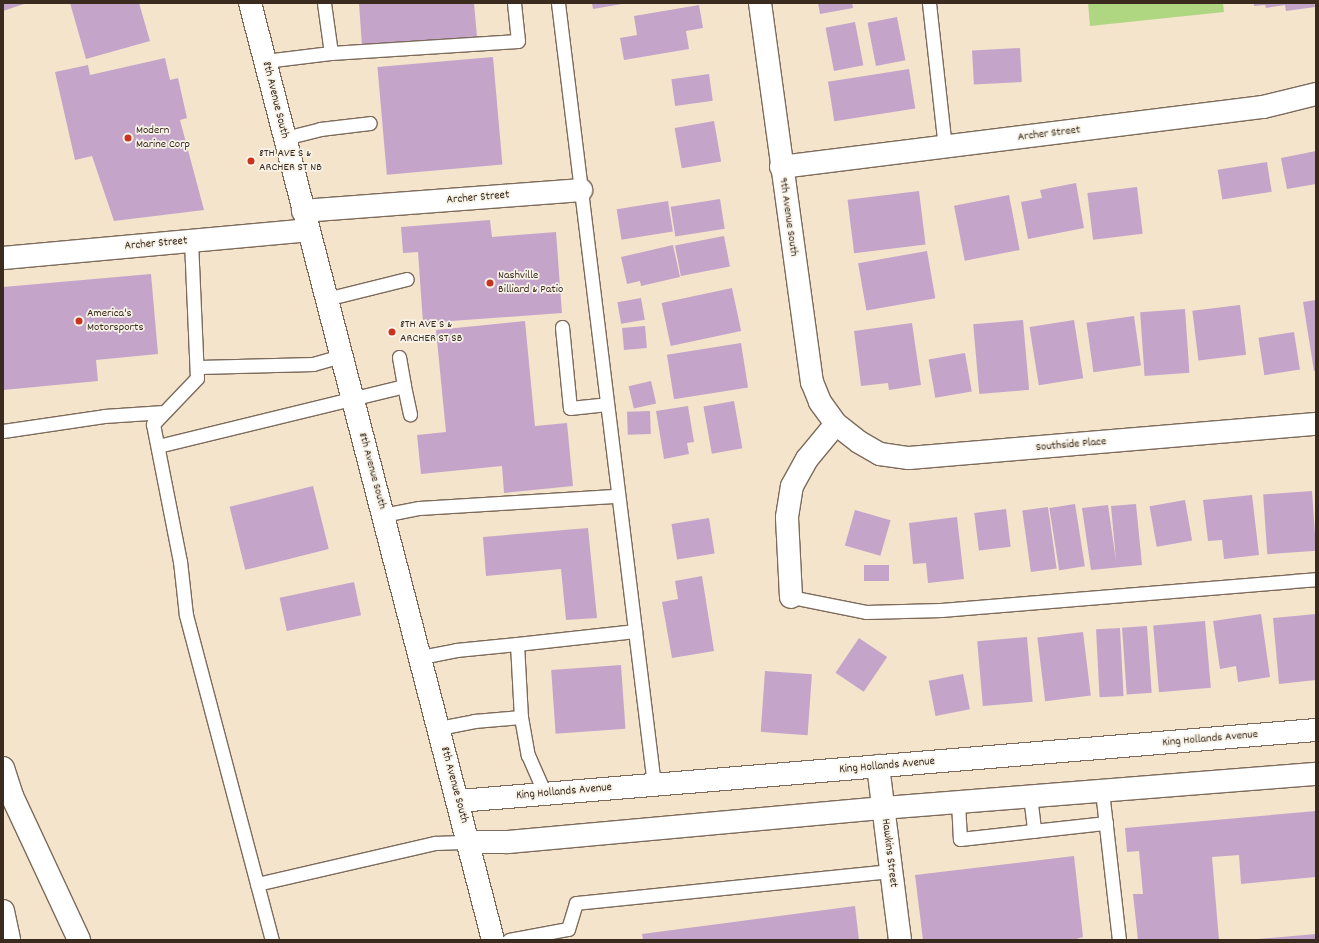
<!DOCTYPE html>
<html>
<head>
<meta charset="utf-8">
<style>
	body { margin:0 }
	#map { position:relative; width:1319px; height:943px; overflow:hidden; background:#f4e4cc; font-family:Dekko,sans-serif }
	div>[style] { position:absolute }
	.green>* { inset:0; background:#afd681 }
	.building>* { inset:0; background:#c4a5c9; transform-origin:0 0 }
	.roads { filter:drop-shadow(1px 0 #7c6b5b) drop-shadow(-1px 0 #7c6b5b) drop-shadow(0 1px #7c6b5b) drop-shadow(0 -1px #7c6b5b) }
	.service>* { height:13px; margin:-6.5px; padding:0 6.5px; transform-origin:6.5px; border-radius:6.5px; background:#fff }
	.minor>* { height:22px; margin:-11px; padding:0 11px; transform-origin:11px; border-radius:11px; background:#fff }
	.primary>* { height:22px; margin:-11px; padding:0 11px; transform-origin:11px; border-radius:11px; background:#fff }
	.motorway>* { height:22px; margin:-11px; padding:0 11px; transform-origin:11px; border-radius:11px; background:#fff }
	.dots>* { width:11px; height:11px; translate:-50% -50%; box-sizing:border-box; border:2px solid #f7f3e8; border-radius:50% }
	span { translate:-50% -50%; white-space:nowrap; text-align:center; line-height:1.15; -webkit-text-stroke:3.5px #f7f3e8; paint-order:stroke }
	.street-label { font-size:12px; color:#3b2a1e }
	.poi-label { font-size:12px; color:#3b2a1e }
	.left { translate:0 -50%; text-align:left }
	.frame { position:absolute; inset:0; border:4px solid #3b2a1e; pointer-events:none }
</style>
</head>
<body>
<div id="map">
	<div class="green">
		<div style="clip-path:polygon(1088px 3px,1223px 3px,1224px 12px,1090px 26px)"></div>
	</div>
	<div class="building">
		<div style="clip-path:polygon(3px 3px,27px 3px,3px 11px)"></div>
		<div style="clip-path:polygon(70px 3px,139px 3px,150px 41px,86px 59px)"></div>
		<div style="clip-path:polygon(359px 3px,474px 3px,477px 37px,362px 46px)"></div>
		<div style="clip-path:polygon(592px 3px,622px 3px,622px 4px,593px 9px)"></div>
		<div style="clip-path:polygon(818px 3px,852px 3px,853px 8px,820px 14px)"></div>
		<div style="clip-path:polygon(1254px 3px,1314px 3px,1315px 7px,1286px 11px,1285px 5px,1266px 8px,1265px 5px,1254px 6px)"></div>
		<div style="clip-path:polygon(699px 5px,703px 28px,686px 31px,689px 49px,624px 60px,620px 38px,637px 35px,634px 16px)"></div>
		<div style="left:897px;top:17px;width:44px;height:30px;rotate:79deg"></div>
		<div style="left:855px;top:22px;width:44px;height:30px;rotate:79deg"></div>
		<div style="left:1020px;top:48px;width:34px;height:48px;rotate:87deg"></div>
		<div style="left:493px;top:57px;width:108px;height:116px;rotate:85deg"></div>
		<div style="clip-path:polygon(165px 58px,170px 80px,178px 78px,187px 118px,180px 120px,204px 210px,114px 221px,92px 156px,75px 160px,55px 72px,88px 65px,90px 75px)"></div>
		<div style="left:909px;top:69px;width:40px;height:82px;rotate:81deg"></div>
		<div style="left:709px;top:74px;width:27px;height:38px;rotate:82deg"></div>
		<div style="left:714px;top:121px;width:41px;height:40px;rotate:80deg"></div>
		<div style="clip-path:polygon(1316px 151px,1316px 184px,1287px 189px,1281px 158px)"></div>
		<div style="left:1267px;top:162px;width:30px;height:50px;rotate:81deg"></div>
		<div style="clip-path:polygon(1076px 183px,1084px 228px,1028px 239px,1021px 202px,1042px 198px,1040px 190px)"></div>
		<div style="left:1137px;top:187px;width:47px;height:50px;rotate:83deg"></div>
		<div style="left:919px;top:191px;width:54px;height:72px;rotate:83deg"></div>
		<div style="left:1009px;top:195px;width:56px;height:56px;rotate:79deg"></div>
		<div style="left:720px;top:199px;width:30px;height:50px;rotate:81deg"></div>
		<div style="left:668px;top:201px;width:31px;height:52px;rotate:81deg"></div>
		<div style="clip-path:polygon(490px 220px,492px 237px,556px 232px,562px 313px,423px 323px,418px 252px,403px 253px,401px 227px)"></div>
		<div style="left:724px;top:236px;width:31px;height:50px;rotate:79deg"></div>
		<div style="clip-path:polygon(673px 245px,680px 277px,641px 286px,640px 281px,627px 284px,621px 257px)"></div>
		<div style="left:927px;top:251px;width:48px;height:70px;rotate:80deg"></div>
		<div style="clip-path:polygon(151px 274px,158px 354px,96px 360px,98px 381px,3px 390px,3px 287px)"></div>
		<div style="left:732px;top:288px;width:44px;height:72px;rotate:78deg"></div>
		<div style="left:641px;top:298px;width:22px;height:24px;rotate:80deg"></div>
		<div style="clip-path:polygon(1316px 300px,1316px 371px,1314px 371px,1303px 302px)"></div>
		<div style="left:1240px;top:305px;width:50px;height:48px;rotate:83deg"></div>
		<div style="left:1185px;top:309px;width:64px;height:45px;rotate:86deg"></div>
		<div style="left:1134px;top:316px;width:50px;height:48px;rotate:82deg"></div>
		<div style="left:1023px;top:320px;width:70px;height:50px;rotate:85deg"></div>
		<div style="left:1074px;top:320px;width:59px;height:45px;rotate:81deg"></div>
		<div style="clip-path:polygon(525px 321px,535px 426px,567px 423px,573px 486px,504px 493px,502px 466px,421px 474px,417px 435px,446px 432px,436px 330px)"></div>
		<div style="clip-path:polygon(912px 323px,921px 385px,889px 390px,888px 383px,861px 386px,854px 331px)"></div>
		<div style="left:645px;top:326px;width:22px;height:23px;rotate:85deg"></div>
		<div style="left:1294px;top:332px;width:38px;height:36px;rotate:81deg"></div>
		<div style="left:741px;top:343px;width:45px;height:75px;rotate:81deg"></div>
		<div style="left:965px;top:353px;width:39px;height:37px;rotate:80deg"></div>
		<div style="left:651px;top:381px;width:23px;height:23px;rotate:77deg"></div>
		<div style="left:734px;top:401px;width:48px;height:31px;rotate:80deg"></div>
		<div style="clip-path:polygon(688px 406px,694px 442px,687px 443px,689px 454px,664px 459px,656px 411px)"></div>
		<div style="left:650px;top:411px;width:23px;height:23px;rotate:88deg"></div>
		<div style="left:313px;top:486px;width:65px;height:86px;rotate:76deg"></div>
		<div style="left:1312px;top:491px;width:60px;height:49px;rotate:86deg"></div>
		<div style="clip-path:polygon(1252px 495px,1259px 555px,1224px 559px,1222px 540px,1208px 541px,1203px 500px)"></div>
		<div style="left:1185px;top:500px;width:41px;height:36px;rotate:80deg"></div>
		<div style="left:1075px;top:504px;width:63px;height:26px;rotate:81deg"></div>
		<div style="clip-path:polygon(1136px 504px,1142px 565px,1091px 570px,1082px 508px,1108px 505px,1116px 561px,1111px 506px)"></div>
		<div style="left:1048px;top:507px;width:62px;height:26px;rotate:82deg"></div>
		<div style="left:1006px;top:509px;width:38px;height:32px;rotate:83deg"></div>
		<div style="left:855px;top:510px;width:37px;height:37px;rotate:16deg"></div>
		<div style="clip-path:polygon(957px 517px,964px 579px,928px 583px,926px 563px,913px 564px,909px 523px)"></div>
		<div style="left:709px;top:518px;width:36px;height:38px;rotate:81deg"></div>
		<div style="clip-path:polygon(588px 528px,597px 618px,566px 620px,561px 569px,486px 576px,483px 537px)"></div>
		<div style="left:889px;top:565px;width:16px;height:25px;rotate:90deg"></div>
		<div style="clip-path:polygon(702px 576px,714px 651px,672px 658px,662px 602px,678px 599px,675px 581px)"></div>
		<div style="left:354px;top:582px;width:34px;height:76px;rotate:78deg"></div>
		<div style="clip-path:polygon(1261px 614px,1270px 677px,1238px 682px,1236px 666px,1220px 669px,1213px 621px)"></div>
		<div style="clip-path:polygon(1316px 614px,1316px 680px,1279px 684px,1273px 618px)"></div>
		<div style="left:1205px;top:621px;width:67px;height:52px;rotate:85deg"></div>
		<div style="left:1147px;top:626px;width:67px;height:25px;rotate:86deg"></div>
		<div style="left:1120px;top:628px;width:68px;height:24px;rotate:87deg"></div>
		<div style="left:1083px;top:632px;width:64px;height:46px;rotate:83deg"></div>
		<div style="left:1027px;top:637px;width:65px;height:50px;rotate:85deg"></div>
		<div style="left:859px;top:638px;width:34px;height:42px;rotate:34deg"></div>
		<div style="left:621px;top:665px;width:64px;height:70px;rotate:86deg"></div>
		<div style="left:765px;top:671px;width:47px;height:61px;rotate:4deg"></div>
		<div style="left:963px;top:674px;width:36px;height:35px;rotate:79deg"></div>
		<div style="clip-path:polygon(1316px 811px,1316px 877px,1241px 884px,1239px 855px,1212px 857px,1219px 940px,1138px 940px,1133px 894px,1143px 894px,1139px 851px,1127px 852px,1125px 828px)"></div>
		<div style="clip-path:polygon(1074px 856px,1083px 937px,1073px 940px,923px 940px,915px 875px)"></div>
		<div style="clip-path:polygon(855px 906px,859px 940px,643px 940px,642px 934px)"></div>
		<div style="clip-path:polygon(1316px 934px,1316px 940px,1259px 940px,1258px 939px)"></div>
	</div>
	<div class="roads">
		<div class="service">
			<div style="left:558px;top:3px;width:788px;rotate:83deg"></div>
			<div style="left:929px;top:3px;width:145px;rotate:83.7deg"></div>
			<div style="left:331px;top:53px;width:187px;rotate:-3.7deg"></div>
			<div style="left:518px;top:41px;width:38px;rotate:-96deg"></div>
			<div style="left:265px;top:61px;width:66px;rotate:-6.9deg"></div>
			<div style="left:331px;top:53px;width:50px;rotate:-98deg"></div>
			<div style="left:285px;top:138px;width:36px;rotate:-14deg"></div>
			<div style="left:320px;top:129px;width:50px;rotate:-6.8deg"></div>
			<div style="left:191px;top:241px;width:137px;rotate:87.5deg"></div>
			<div style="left:197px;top:378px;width:64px;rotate:133.7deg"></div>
			<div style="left:153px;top:424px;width:140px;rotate:78.9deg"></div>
			<div style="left:180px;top:561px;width:54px;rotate:83.7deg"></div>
			<div style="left:186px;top:615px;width:336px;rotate:75.2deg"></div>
			<div style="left:326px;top:299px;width:83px;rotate:-13.9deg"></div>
			<div style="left:562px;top:327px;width:81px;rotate:84.4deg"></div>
			<div style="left:570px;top:408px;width:37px;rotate:-6deg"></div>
			<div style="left:399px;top:357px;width:29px;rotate:80deg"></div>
			<div style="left:199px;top:367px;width:114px;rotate:-1.5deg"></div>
			<div style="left:313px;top:364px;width:29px;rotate:-16deg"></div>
			<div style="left:3px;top:431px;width:102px;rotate:-8.4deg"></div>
			<div style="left:104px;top:416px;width:60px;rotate:-3.8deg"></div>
			<div style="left:158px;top:446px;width:253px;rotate:-13.7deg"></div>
			<div style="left:404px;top:386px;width:29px;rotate:78deg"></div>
			<div style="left:383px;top:515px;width:37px;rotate:-11deg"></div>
			<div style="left:419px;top:508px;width:199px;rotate:-3.5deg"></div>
			<div style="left:791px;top:597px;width:76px;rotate:11.3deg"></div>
			<div style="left:866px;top:612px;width:75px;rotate:-1.5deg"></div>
			<div style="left:941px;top:610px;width:376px;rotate:-4.7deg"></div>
			<div style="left:517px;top:644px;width:119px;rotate:-6.3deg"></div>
			<div style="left:421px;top:657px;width:36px;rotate:-11deg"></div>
			<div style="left:456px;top:650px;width:61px;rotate:-5.6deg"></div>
			<div style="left:517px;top:644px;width:73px;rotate:86.9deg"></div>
			<div style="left:521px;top:717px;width:39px;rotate:80deg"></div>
			<div style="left:528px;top:755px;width:43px;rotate:66.4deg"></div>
			<div style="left:439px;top:728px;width:36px;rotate:-11deg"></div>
			<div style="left:474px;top:721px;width:47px;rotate:-4.9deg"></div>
			<div style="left:1102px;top:791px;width:150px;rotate:83.5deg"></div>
			<div style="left:1030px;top:796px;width:35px;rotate:83deg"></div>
			<div style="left:958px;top:802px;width:37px;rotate:87deg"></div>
			<div style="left:960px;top:839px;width:147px;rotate:-6.3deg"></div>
			<div style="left:257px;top:884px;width:183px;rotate:-13deg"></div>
			<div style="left:435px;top:843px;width:34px;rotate:-2deg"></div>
			<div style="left:509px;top:940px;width:60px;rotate:-10.6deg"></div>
			<div style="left:568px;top:929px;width:27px;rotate:-73deg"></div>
			<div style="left:576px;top:903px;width:317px;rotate:-5.8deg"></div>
		</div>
		<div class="minor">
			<div style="left:760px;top:3px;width:383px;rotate:82.2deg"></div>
			<div style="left:812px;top:382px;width:22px;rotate:68deg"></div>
			<div style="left:820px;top:402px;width:27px;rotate:54deg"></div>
			<div style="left:836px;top:424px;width:29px;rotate:38deg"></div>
			<div style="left:859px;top:442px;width:24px;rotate:30deg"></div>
			<div style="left:880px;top:454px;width:29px;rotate:8deg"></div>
			<div style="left:909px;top:458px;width:408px;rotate:-4.8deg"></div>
			<div style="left:781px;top:167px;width:486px;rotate:-7.1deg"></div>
			<div style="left:1263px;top:107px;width:55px;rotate:-13.8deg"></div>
			<div style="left:303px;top:211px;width:279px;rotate:-4.3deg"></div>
			<div style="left:3px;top:258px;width:306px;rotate:-5.2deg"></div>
			<div style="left:791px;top:597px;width:80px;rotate:-92.9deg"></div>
			<div style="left:787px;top:517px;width:31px;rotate:-81deg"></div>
			<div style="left:792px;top:486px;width:31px;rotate:-61deg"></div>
			<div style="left:807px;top:459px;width:45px;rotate:-50.4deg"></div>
			<div style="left:878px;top:766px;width:175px;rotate:82.8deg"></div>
			<div style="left:459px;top:801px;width:860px;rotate:-4.74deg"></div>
			<div style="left:469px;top:842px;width:39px"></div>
			<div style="left:508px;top:842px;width:377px;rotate:-5.2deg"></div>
			<div style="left:883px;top:808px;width:434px;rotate:-4.5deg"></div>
		</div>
		<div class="primary">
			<div style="left:250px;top:3px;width:968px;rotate:75.46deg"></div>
		</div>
		<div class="motorway">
			<div style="left:3px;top:768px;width:29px;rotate:72deg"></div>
			<div style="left:12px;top:796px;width:159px;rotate:65deg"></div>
			<div style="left:3px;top:911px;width:30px;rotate:78deg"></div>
		</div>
	</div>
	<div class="dots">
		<div style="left:128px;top:138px;background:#c8321e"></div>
		<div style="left:251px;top:161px;background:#c8321e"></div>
		<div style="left:490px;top:283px;background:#c8321e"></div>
		<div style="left:79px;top:321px;background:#c8321e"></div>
		<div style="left:392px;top:332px;background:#c8321e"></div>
	</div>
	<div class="street-label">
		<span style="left:275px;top:100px;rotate:76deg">8th Avenue South</span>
		<span style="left:1049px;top:134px;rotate:-7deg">Archer Street</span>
		<span style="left:478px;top:198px;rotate:-5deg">Archer Street</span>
		<span style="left:788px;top:217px;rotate:82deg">9th Avenue South</span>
		<span style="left:156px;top:244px;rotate:-5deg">Archer Street</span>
		<span style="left:1071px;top:445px;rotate:-5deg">Southside Place</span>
		<span style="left:372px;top:471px;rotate:75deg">8th Avenue South</span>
		<span style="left:1210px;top:739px;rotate:-5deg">King Hollands Avenue</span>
		<span style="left:887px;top:766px;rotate:-5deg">King Hollands Avenue</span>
		<span style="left:454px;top:785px;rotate:75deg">8th Avenue South</span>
		<span style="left:564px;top:792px;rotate:-5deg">King Hollands Avenue</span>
		<span style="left:889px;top:853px;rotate:83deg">Hawkins Street</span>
	</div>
	<div class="poi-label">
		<span class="left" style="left:136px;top:138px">Modern<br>Marine Corp</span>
		<span class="left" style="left:259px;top:161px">8TH AVE S &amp;<br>ARCHER ST NB</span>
		<span class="left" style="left:498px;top:283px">Nashville<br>Billiard &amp; Patio</span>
		<span class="left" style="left:87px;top:321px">America's<br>Motorsports</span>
		<span class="left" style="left:400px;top:332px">8TH AVE S &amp;<br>ARCHER ST SB</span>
	</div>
	<div class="frame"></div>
</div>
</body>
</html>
